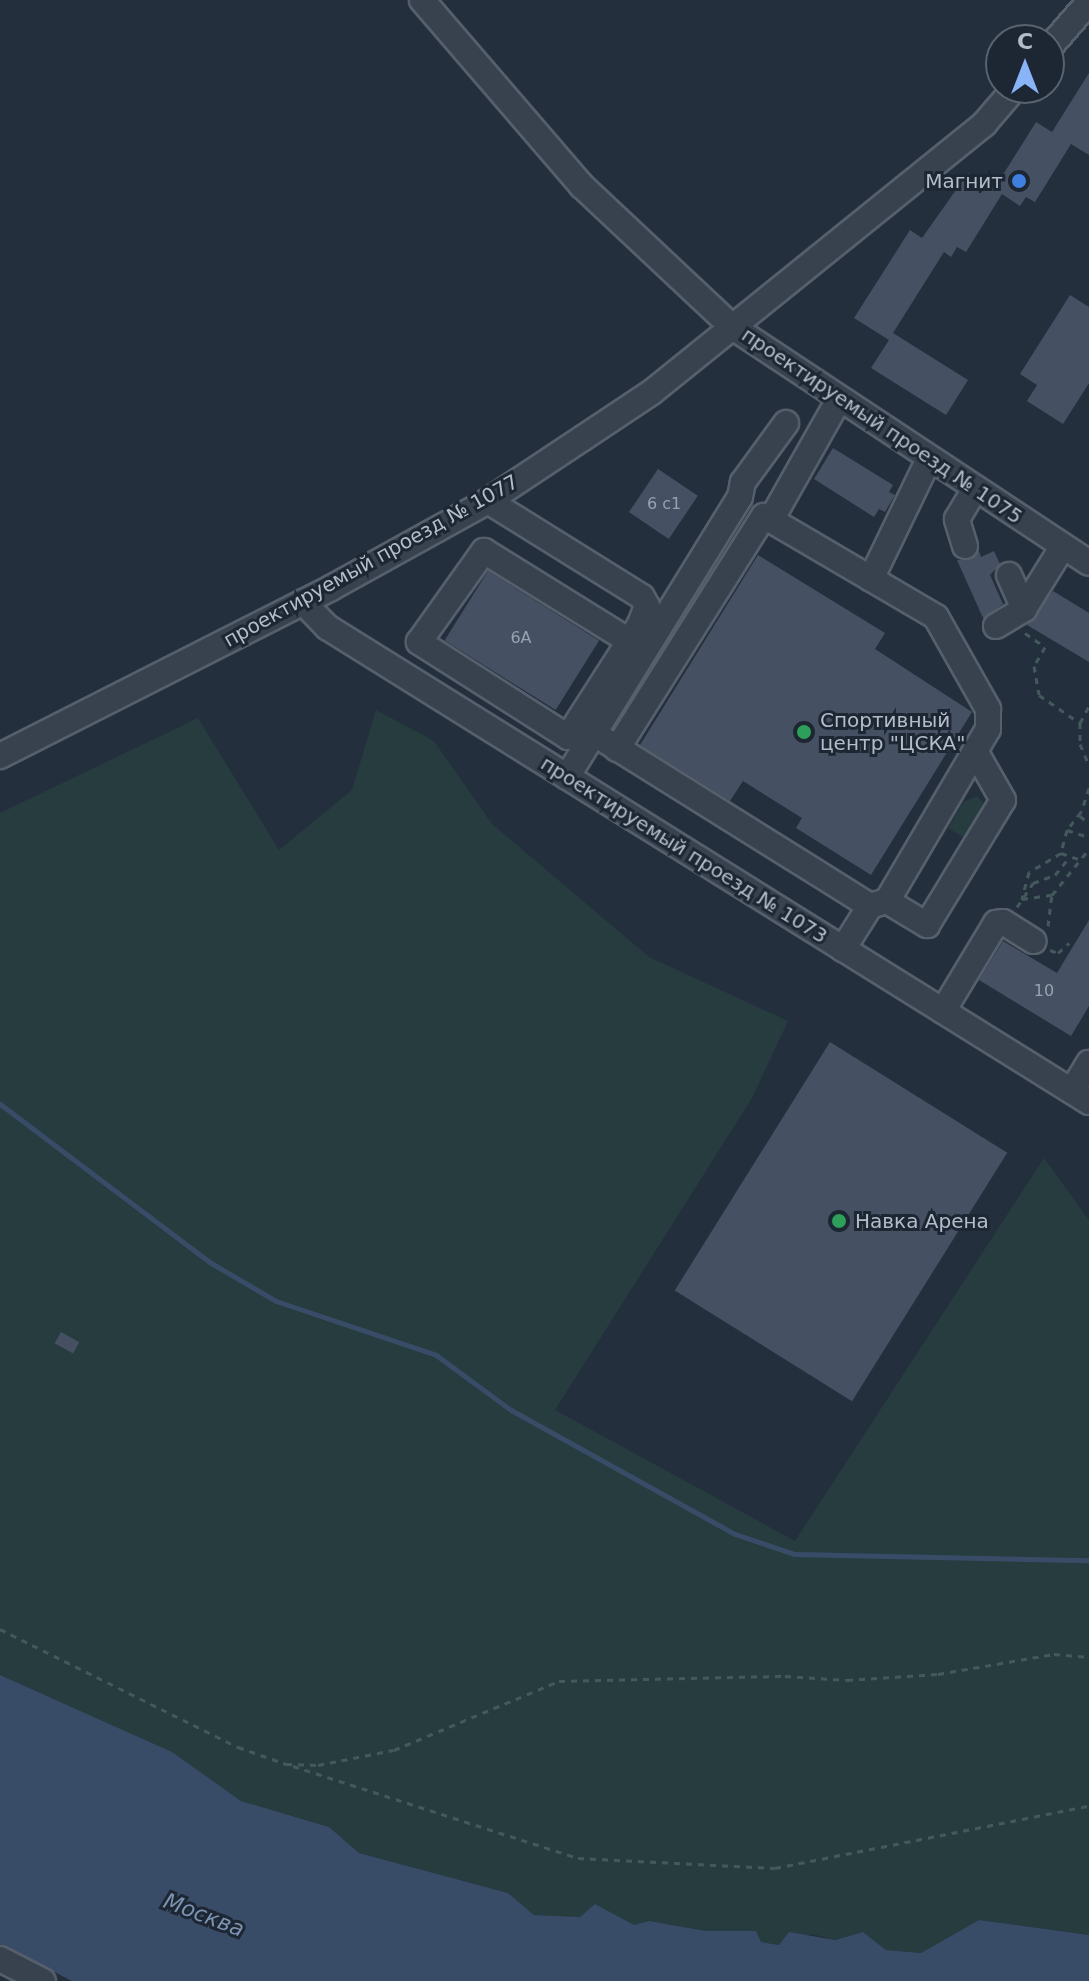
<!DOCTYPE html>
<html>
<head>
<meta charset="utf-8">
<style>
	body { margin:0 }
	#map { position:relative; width:1089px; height:1981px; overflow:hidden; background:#242f3e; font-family:"DejaVu Sans",sans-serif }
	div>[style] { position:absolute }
	.green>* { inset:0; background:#263c3f }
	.water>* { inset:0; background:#394c67 }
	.stream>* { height:5px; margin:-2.5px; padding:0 2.5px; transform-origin:2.5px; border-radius:2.5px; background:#394c67 }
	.building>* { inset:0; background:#455162; transform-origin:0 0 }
	.path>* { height:3px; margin-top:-1.5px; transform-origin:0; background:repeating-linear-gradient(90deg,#44595c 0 6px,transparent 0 12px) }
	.roads { filter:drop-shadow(2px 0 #565f6c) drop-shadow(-2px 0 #565f6c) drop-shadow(0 2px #565f6c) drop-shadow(0 -2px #565f6c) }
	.minor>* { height:24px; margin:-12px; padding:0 12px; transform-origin:12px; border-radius:12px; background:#38414e }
	.dots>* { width:22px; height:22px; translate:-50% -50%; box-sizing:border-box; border:4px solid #1d2633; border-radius:50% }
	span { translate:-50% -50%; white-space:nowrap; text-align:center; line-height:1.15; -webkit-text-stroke:6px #1d2633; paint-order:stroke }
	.number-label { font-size:16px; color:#98a1af }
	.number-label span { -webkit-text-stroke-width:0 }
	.poi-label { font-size:20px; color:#b4bcc9 }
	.right { translate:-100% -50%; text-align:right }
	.left { translate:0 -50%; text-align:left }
	.street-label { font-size:20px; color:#b4bcc9 }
	.water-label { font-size:22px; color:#7c92b1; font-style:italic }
	.north { position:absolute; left:985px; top:24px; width:80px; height:80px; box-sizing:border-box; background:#1d2633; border:2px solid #59626f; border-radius:50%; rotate:0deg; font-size:22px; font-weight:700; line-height:32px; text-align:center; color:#b4bcc9 }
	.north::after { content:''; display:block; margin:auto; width:28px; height:36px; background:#8ab4f8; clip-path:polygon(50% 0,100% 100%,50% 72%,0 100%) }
</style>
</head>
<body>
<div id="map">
	<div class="green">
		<div style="clip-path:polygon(376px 710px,434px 741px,492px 824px,649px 957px,788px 1021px,752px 1098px,555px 1410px,795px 1541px,1044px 1158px,1089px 1220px,1089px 1935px,979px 1920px,921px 1953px,886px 1950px,863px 1932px,835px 1940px,812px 1934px,779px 1945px,761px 1942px,756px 1931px,706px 1931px,649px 1921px,634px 1925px,595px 1905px,580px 1917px,534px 1915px,508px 1893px,359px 1853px,329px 1827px,241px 1801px,172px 1752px,0 1675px,0 813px,198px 718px,279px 850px,352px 790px)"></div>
		<div style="clip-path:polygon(977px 796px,987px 807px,970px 841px,948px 828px,963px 802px)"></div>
	</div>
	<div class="water">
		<div style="clip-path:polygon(0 1675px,172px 1752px,241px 1801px,329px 1827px,359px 1853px,508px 1893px,534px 1915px,580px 1917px,595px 1904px,634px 1925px,649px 1921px,706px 1931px,756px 1931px,761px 1942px,779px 1945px,789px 1932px,835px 1940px,863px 1932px,886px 1950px,921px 1953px,979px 1920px,1089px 1935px,1089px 1981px,72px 1981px,0 1944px)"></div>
	</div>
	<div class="stream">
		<div style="left:0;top:1104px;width:264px;rotate:37deg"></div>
		<div style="left:211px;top:1263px;width:75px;rotate:30.3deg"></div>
		<div style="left:276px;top:1301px;width:169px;rotate:18.6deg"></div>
		<div style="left:436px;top:1355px;width:93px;rotate:36.3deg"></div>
		<div style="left:511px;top:1410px;width:256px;rotate:29deg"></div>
		<div style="left:735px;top:1534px;width:62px;rotate:18.7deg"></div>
		<div style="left:794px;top:1554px;width:295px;rotate:1.2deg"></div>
	</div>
	<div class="building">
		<div style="clip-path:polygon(1089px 73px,1089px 155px,1071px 144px,1035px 202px,1026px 197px,1020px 206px,1002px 194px,966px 252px,957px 247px,951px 257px,944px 252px,893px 333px,968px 380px,946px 415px,871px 368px,889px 340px,854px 318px,910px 230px,922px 238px,968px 173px,994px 189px,1036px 122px,1052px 132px)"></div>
		<div style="clip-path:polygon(1070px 295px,1089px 307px,1089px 383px,1063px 424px,1027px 401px,1037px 385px,1020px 374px)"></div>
		<div style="clip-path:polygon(833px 448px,893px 485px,889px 492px,895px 495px,885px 512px,879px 509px,874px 517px,814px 479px)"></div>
		<div style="left:658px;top:469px;width:48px;height:52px;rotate:34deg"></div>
		<div style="clip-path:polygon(979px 551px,981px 557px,994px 551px,1000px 564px,990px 575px,1003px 604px,983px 618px,957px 560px,970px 560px)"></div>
		<div style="clip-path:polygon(758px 555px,885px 633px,875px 649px,972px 712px,871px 875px,796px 828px,802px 818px,743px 781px,730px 801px,640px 745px)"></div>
		<div style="left:488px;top:571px;width:131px;height:82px;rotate:32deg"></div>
		<div style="clip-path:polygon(1053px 591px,1089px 613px,1089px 662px,1027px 625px)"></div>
		<div style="clip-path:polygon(1089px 920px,1089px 1006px,1071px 1036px,979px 980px,1003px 941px,1057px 973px)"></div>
		<div style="left:830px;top:1042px;width:209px;height:293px;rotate:32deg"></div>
		<div style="left:61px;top:1332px;width:21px;height:13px;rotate:29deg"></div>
	</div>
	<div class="path">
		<div style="left:1025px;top:633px;width:24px;rotate:35deg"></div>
		<div style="left:1045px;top:647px;width:22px;rotate:120deg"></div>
		<div style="left:1034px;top:666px;width:29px;rotate:80deg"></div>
		<div style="left:1039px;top:695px;width:50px;rotate:34.3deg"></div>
		<div style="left:1080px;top:723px;width:21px;rotate:90deg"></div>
		<div style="left:1080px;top:744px;width:23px;rotate:67deg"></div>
		<div style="left:1080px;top:723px;width:19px;rotate:-62deg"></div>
		<div style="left:1089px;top:788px;width:25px;rotate:108deg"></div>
		<div style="left:1081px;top:812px;width:23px;rotate:128deg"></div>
		<div style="left:1067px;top:830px;width:24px;rotate:105deg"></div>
		<div style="left:1061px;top:853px;width:37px;rotate:149deg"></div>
		<div style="left:1029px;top:872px;width:28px;rotate:105deg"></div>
		<div style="left:1022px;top:899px;width:30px;rotate:-8deg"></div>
		<div style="left:1052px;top:895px;width:59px;rotate:-51.2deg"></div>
		<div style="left:1080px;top:816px;width:11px;rotate:38deg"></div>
		<div style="left:1067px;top:830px;width:23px;rotate:18deg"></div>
		<div style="left:1061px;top:853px;width:18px;rotate:19deg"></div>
		<div style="left:1017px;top:907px;width:29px;rotate:-56deg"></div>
		<div style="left:1033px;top:883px;width:23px;rotate:-20deg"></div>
		<div style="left:1055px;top:875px;width:21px;rotate:-51deg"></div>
		<div style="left:1048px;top:926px;width:31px;rotate:-83deg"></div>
		<div style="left:1050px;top:950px;width:9px;rotate:21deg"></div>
		<div style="left:1058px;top:953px;width:15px;rotate:-42deg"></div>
		<div style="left:0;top:1629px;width:266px;rotate:26.4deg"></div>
		<div style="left:238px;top:1747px;width:51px;rotate:19.5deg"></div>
		<div style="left:286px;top:1764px;width:32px;rotate:2deg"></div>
		<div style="left:318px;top:1765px;width:77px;rotate:-11.2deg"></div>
		<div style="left:394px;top:1750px;width:179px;rotate:-22.7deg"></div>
		<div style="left:559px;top:1681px;width:226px;rotate:-1.3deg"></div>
		<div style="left:785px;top:1676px;width:62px;rotate:3.7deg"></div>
		<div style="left:847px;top:1680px;width:91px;rotate:-3.8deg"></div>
		<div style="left:938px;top:1674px;width:118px;rotate:-9.8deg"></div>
		<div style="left:1054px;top:1654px;width:35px;rotate:5deg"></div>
		<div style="left:293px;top:1766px;width:299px;rotate:17.9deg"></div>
		<div style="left:578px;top:1858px;width:197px;rotate:2.9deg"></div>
		<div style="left:775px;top:1868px;width:320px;rotate:-11.2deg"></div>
	</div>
	<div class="roads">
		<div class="minor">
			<div style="left:422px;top:0;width:245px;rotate:49.3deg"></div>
			<div style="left:582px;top:186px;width:204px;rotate:43.2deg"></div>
			<div style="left:731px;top:326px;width:429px;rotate:33.5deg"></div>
			<div style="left:1049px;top:48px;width:61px;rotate:-49deg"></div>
			<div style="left:488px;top:501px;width:181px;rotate:31.9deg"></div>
			<div style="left:642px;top:597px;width:10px;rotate:61deg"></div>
			<div style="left:647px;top:606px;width:17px;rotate:111deg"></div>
			<div style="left:641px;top:622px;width:10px;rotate:119deg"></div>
			<div style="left:636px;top:631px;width:126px;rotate:122.7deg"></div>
			<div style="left:568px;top:737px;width:177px;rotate:-147.5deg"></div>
			<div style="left:419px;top:642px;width:112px;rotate:-54.5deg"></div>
			<div style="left:484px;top:551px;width:171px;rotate:31.8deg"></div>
			<div style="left:771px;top:520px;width:137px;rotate:-60.6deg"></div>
			<div style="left:965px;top:546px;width:28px;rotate:-107deg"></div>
			<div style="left:957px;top:519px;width:35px;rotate:-59deg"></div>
			<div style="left:1009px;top:575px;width:37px;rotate:66deg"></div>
			<div style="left:871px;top:579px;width:133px;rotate:-64.2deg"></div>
			<div style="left:303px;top:602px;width:35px;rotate:46deg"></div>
			<div style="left:327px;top:627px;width:898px;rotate:31.94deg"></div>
			<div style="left:996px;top:626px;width:33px;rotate:-31deg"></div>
			<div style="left:1024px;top:609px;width:74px;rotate:-58.2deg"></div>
			<div style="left:606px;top:741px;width:311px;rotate:32deg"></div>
			<div style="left:870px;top:906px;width:51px;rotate:122.1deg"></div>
			<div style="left:617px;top:749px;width:275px;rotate:-57.8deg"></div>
			<div style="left:764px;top:516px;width:199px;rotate:30.4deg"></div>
			<div style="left:936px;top:617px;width:106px;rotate:60.5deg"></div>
			<div style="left:988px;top:709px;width:20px;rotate:90deg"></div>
			<div style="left:988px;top:729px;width:199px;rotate:120.4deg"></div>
			<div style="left:887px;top:901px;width:18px;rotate:164deg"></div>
			<div style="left:0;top:756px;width:371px;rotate:-26.9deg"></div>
			<div style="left:331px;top:588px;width:179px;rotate:-29deg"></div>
			<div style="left:488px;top:501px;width:114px;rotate:-33.6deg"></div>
			<div style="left:583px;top:438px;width:83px;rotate:-33.7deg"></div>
			<div style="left:652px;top:392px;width:427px;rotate:-38.9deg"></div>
			<div style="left:984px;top:124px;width:48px;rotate:-49.3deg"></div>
			<div style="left:567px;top:777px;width:329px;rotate:-58.3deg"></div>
			<div style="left:740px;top:497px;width:15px;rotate:-79deg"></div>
			<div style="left:743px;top:482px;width:73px;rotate:-53.9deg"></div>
			<div style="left:887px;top:901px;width:47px;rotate:31deg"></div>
			<div style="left:927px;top:925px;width:146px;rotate:-58.7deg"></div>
			<div style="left:1003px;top:800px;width:56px;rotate:-119.7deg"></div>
			<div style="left:943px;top:1011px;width:103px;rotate:-58.9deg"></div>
			<div style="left:996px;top:923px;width:7px;rotate:-8deg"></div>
			<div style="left:1003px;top:922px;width:36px;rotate:32deg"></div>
			<div style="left:1072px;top:1091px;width:33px;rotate:-59deg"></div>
			<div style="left:0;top:1959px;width:48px;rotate:27.1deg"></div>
		</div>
	</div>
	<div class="dots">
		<div style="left:1019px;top:181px;background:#3f7fe0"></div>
		<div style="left:804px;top:732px;background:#2e9e5b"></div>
		<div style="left:839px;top:1221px;background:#2e9e5b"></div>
	</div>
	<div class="number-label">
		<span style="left:664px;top:504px">6 с1</span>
		<span style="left:521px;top:638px">6А</span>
		<span style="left:1044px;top:991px">10</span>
	</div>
	<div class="poi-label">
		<span class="right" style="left:1003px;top:181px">Магнит</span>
		<span class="left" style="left:820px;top:732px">Спортивный<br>центр "ЦСКА"</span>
		<span class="left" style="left:855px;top:1221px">Навка Арена</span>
	</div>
	<div class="street-label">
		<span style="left:882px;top:426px;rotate:34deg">проектируемый проезд № 1075</span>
		<span style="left:371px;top:561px;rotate:-29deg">проектируемый проезд № 1077</span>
		<span style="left:684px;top:850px;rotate:32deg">проектируемый проезд № 1073</span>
	</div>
	<div class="water-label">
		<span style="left:204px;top:1915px;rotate:21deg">Москва</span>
	</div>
	<div class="north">С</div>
</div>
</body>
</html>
